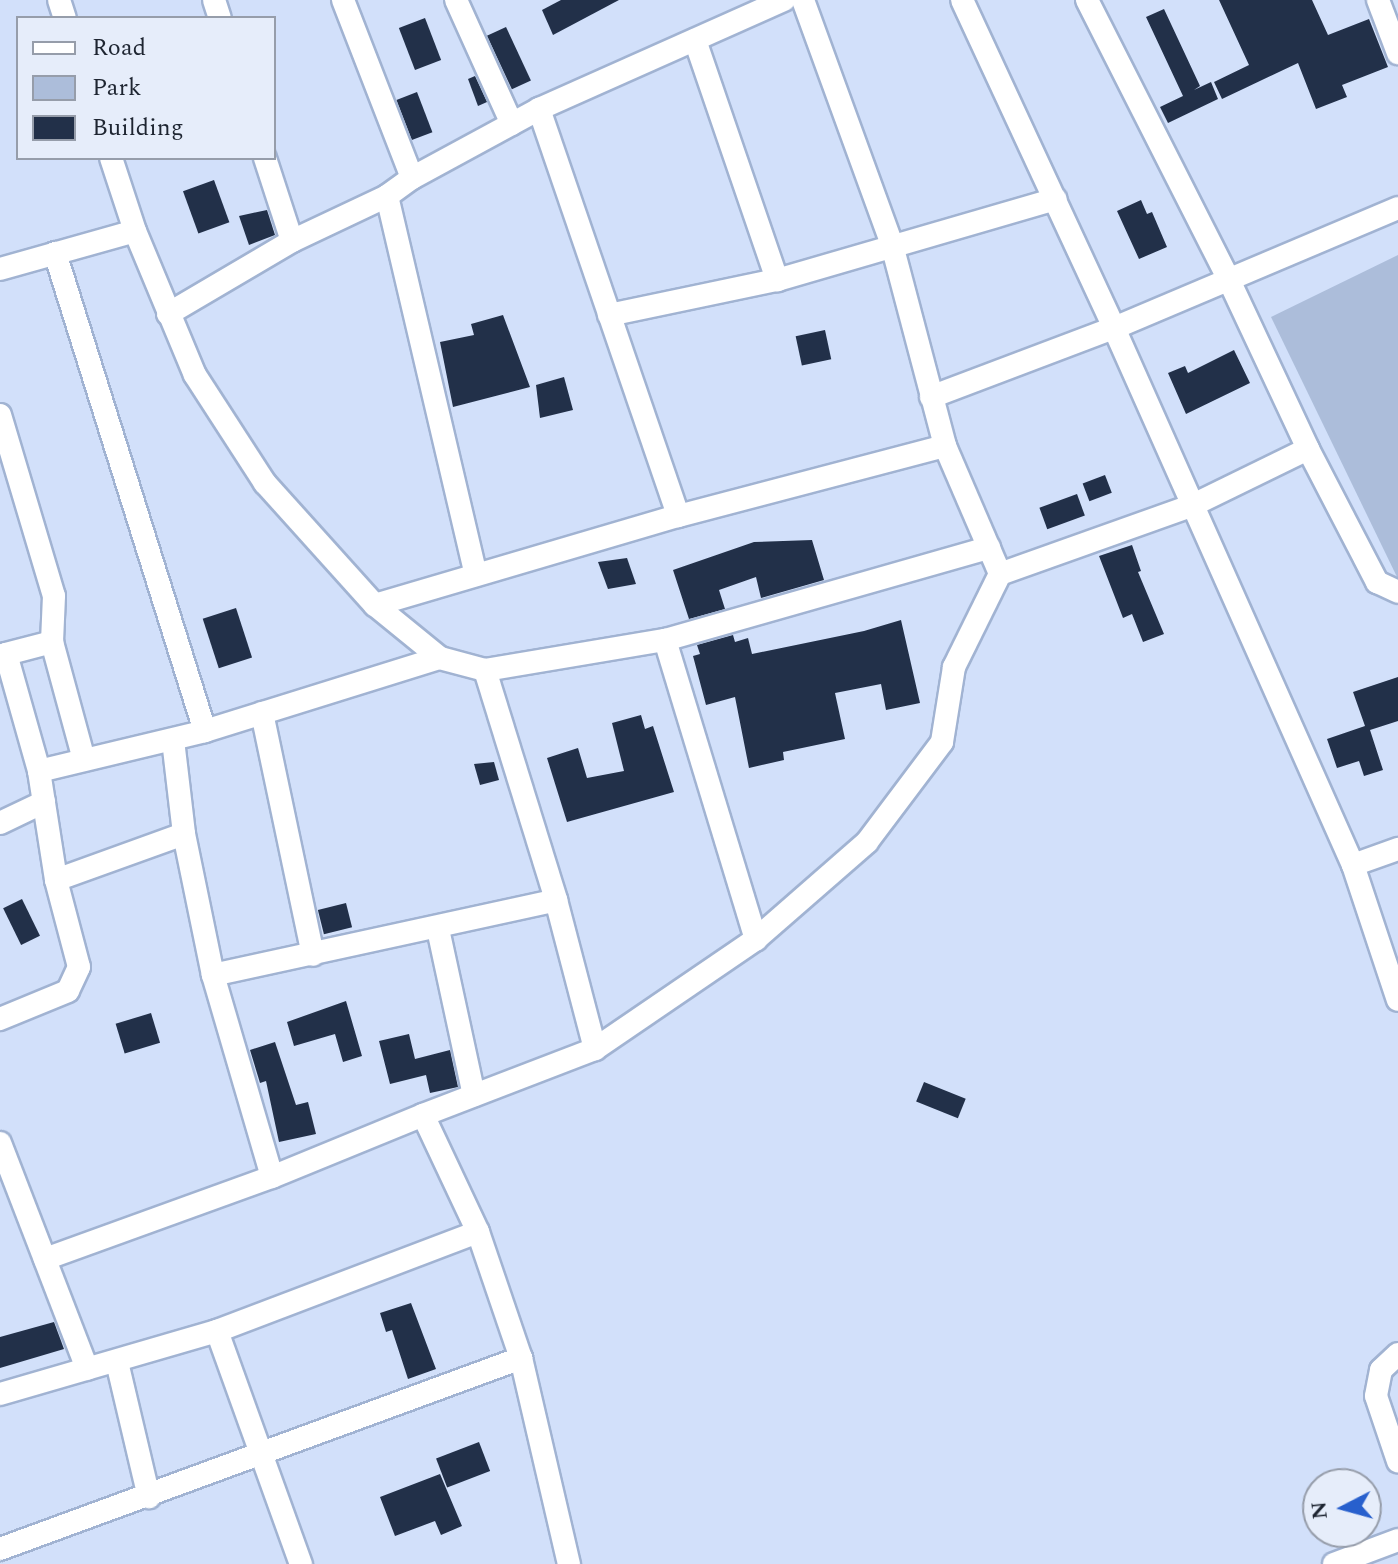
<!DOCTYPE html>
<html>
<head>
<meta charset="utf-8">
<style>
	body { margin:0 }
	#map { position:relative; width:1398px; height:1564px; overflow:hidden; background:#d2e0fa; font-family:Spectral,serif }
	div>[style] { position:absolute }
	.green>* { inset:0; background:#acbdda }
	.building>* { inset:0; background:#223049; transform-origin:0 0 }
	.roads { filter:drop-shadow(2px 0 #a1b3d2) drop-shadow(-2px 0 #a1b3d2) drop-shadow(0 2px #a1b3d2) drop-shadow(0 -2px #a1b3d2) }
	.street>* { height:22px; margin:-11px; padding:0 11px; transform-origin:11px; border-radius:11px; background:#fff }
	span { translate:-50% -50%; white-space:nowrap; text-align:center; line-height:1.15; -webkit-text-stroke:8px #e6edfa; paint-order:stroke }
	.legend { position:absolute; left:16px; top:16px; width:260px; height:144px; box-sizing:border-box; background:#e6edfa; border:2px solid #969daa; margin:0; padding:10px 14px; list-style:none; font-size:24px; color:#1e2531 }
	.legend li { display:flex; align-items:center; gap:16px; height:40px }
	.legend b { width:40px; border:2px solid #969daa }
	.north { position:absolute; left:1302px; top:1468px; width:80px; height:80px; box-sizing:border-box; background:#e6edfa; border:2px solid #969daa; border-radius:50%; rotate:264deg; font-size:22px; font-weight:700; line-height:32px; text-align:center; color:#1e2531 }
	.north::after { content:''; display:block; margin:auto; width:28px; height:36px; background:#2860cd; clip-path:polygon(50% 0,100% 100%,50% 72%,0 100%) }
</style>
</head>
<body>
<div id="map">
	<div class="green">
		<div style="clip-path:polygon(1398px 255px,1398px 579px,1271px 317px)"></div>
	</div>
	<div class="building">
		<div style="clip-path:polygon(561px 0,619px 0,553px 35px,542px 10px)"></div>
		<div style="clip-path:polygon(1219px 0,1312px 0,1328px 35px,1369px 19px,1388px 67px,1342px 85px,1347px 97px,1316px 109px,1298px 63px,1222px 99px,1214px 82px,1249px 65px)"></div>
		<div style="clip-path:polygon(1164px 9px,1200px 86px,1194px 90px,1211px 82px,1218px 99px,1168px 123px,1160px 107px,1183px 96px,1146px 17px)"></div>
		<div style="left:425px;top:18px;width:45px;height:28px;rotate:69deg"></div>
		<div style="left:506px;top:27px;width:59px;height:21px;rotate:65deg"></div>
		<div style="clip-path:polygon(475px 76px,487px 102px,478px 106px,468px 79px)"></div>
		<div style="left:417px;top:92px;width:43px;height:22px;rotate:69deg"></div>
		<div style="left:214px;top:180px;width:45px;height:33px;rotate:70deg"></div>
		<div style="clip-path:polygon(1141px 200px,1147px 214px,1152px 212px,1167px 247px,1139px 259px,1117px 211px)"></div>
		<div style="clip-path:polygon(267px 210px,275px 235px,249px 245px,239px 216px)"></div>
		<div style="clip-path:polygon(503px 315px,530px 387px,453px 407px,440px 342px,474px 335px,471px 324px)"></div>
		<div style="left:825px;top:330px;width:30px;height:30px;rotate:78deg"></div>
		<div style="clip-path:polygon(1234px 350px,1250px 383px,1186px 414px,1168px 373px,1185px 366px,1188px 373px)"></div>
		<div style="clip-path:polygon(564px 377px,573px 410px,540px 418px,536px 385px)"></div>
		<div style="left:1105px;top:475px;width:19px;height:24px;rotate:69deg"></div>
		<div style="left:1077px;top:494px;width:23px;height:40px;rotate:70deg"></div>
		<div style="clip-path:polygon(812px 540px,824px 580px,761px 598px,756px 577px,719px 590px,725px 609px,689px 619px,673px 570px,754px 542px)"></div>
		<div style="clip-path:polygon(1132px 545px,1141px 571px,1138px 572px,1164px 634px,1143px 642px,1132px 614px,1123px 618px,1099px 556px)"></div>
		<div style="clip-path:polygon(627px 558px,636px 584px,608px 589px,598px 562px)"></div>
		<div style="left:236px;top:608px;width:52px;height:35px;rotate:72deg"></div>
		<div style="clip-path:polygon(901px 620px,920px 703px,886px 710px,881px 684px,835px 693px,845px 739px,783px 752px,784px 760px,749px 768px,735px 697px,706px 705px,693px 656px,700px 654px,697px 645px,733px 635px,735px 642px,748px 638px,752px 654px,864px 631px)"></div>
		<div style="clip-path:polygon(1398px 677px,1398px 721px,1370px 730px,1383px 770px,1364px 776px,1359px 761px,1337px 768px,1327px 739px,1365px 726px,1353px 692px)"></div>
		<div style="clip-path:polygon(641px 715px,645px 729px,653px 726px,674px 792px,567px 822px,547px 758px,578px 748px,587px 778px,624px 771px,612px 723px)"></div>
		<div style="clip-path:polygon(494px 762px,499px 780px,480px 785px,474px 764px)"></div>
		<div style="left:22px;top:899px;width:41px;height:21px;rotate:64deg"></div>
		<div style="left:346px;top:903px;width:25px;height:29px;rotate:76deg"></div>
		<div style="clip-path:polygon(346px 1001px,362px 1056px,343px 1062px,335px 1034px,294px 1046px,287px 1022px)"></div>
		<div style="left:151px;top:1013px;width:31px;height:37px;rotate:73deg"></div>
		<div style="clip-path:polygon(409px 1034px,415px 1059px,450px 1050px,458px 1087px,430px 1093px,426px 1075px,390px 1084px,379px 1041px)"></div>
		<div style="clip-path:polygon(275px 1042px,296px 1105px,308px 1102px,316px 1134px,279px 1142px,266px 1081px,260px 1083px,250px 1050px)"></div>
		<div style="left:924px;top:1082px;width:45px;height:21px;rotate:22deg"></div>
		<div style="clip-path:polygon(411px 1303px,436px 1369px,408px 1379px,392px 1330px,386px 1332px,380px 1313px)"></div>
		<div style="clip-path:polygon(54px 1322px,64px 1349px,0 1368px,0 1337px)"></div>
		<div style="left:479px;top:1442px;width:31px;height:46px;rotate:69deg"></div>
		<div style="clip-path:polygon(440px 1474px,462px 1526px,441px 1535px,435px 1521px,395px 1536px,380px 1497px)"></div>
	</div>
	<div class="roads">
		<div class="street">
			<div style="left:59px;top:0;width:19px;rotate:72deg"></div>
			<div style="left:214px;top:0;width:19px;rotate:72deg"></div>
			<div style="left:343px;top:0;width:191px;rotate:68.8deg"></div>
			<div style="left:456px;top:0;width:136px;rotate:65.7deg"></div>
			<div style="left:803px;top:0;width:261px;rotate:70deg"></div>
			<div style="left:892px;top:245px;width:208px;rotate:75.2deg"></div>
			<div style="left:945px;top:446px;width:139px;rotate:66.7deg"></div>
			<div style="left:962px;top:0;width:362px;rotate:65.1deg"></div>
			<div style="left:1114px;top:328px;width:588px;rotate:66.01deg"></div>
			<div style="left:1353px;top:865px;width:142px;rotate:71.6deg"></div>
			<div style="left:1087px;top:0;width:312px;rotate:63.1deg"></div>
			<div style="left:1228px;top:278px;width:189px;rotate:64.9deg"></div>
			<div style="left:1308px;top:449px;width:150px;rotate:62.6deg"></div>
			<div style="left:1377px;top:582px;width:23px;rotate:25deg"></div>
			<div style="left:1378px;top:0;width:57px;rotate:69.3deg"></div>
			<div style="left:695px;top:40px;width:254px;rotate:71.1deg"></div>
			<div style="left:539px;top:109px;width:430px;rotate:71.1deg"></div>
			<div style="left:111px;top:158px;width:77px;rotate:71.8deg"></div>
			<div style="left:135px;top:231px;width:156px;rotate:67.4deg"></div>
			<div style="left:195px;top:375px;width:129px;rotate:57.1deg"></div>
			<div style="left:265px;top:483px;width:164px;rotate:48deg"></div>
			<div style="left:375px;top:605px;width:84px;rotate:39.2deg"></div>
			<div style="left:440px;top:658px;width:47px;rotate:14.9deg"></div>
			<div style="left:485px;top:670px;width:241px;rotate:72.8deg"></div>
			<div style="left:556px;top:900px;width:154px;rotate:75.3deg"></div>
			<div style="left:595px;top:1049px;width:184px;rotate:159deg"></div>
			<div style="left:423px;top:1115px;width:129px;rotate:64.8deg"></div>
			<div style="left:478px;top:1232px;width:133px;rotate:71.2deg"></div>
			<div style="left:521px;top:1358px;width:212px;rotate:76.9deg"></div>
			<div style="left:265px;top:158px;width:87px;rotate:72deg"></div>
			<div style="left:387px;top:196px;width:389px;rotate:76.8deg"></div>
			<div style="left:55px;top:253px;width:501px;rotate:72.58deg"></div>
			<div style="left:0;top:269px;width:140px;rotate:-15.7deg"></div>
			<div style="left:168px;top:314px;width:144px;rotate:-30.5deg"></div>
			<div style="left:292px;top:241px;width:105px;rotate:-25.3deg"></div>
			<div style="left:387px;top:196px;width:31px;rotate:-36deg"></div>
			<div style="left:412px;top:178px;width:145px;rotate:-28.5deg"></div>
			<div style="left:539px;top:109px;width:268px;rotate:-24deg"></div>
			<div style="left:609px;top:315px;width:172px;rotate:-11.8deg"></div>
			<div style="left:777px;top:280px;width:290px;rotate:-16.2deg"></div>
			<div style="left:931px;top:397px;width:196px;rotate:-20.7deg"></div>
			<div style="left:1114px;top:328px;width:308px;rotate:-22.9deg"></div>
			<div style="left:0;top:415px;width:189px;rotate:73.4deg"></div>
			<div style="left:54px;top:596px;width:46px;rotate:92.5deg"></div>
			<div style="left:52px;top:642px;width:122px;rotate:74.8deg"></div>
			<div style="left:375px;top:605px;width:316px;rotate:-16.4deg"></div>
			<div style="left:678px;top:516px;width:276px;rotate:-14.7deg"></div>
			<div style="left:665px;top:640px;width:313px;rotate:73.1deg"></div>
			<div style="left:6px;top:654px;width:48px;rotate:-14.6deg"></div>
			<div style="left:0;top:656px;width:6px;rotate:-18deg"></div>
			<div style="left:6px;top:654px;width:122px;rotate:74.2deg"></div>
			<div style="left:39px;top:771px;width:110px;rotate:81.1deg"></div>
			<div style="left:56px;top:880px;width:90px;rotate:75.2deg"></div>
			<div style="left:79px;top:967px;width:26px;rotate:115deg"></div>
			<div style="left:68px;top:991px;width:74px;rotate:157.6deg"></div>
			<div style="left:485px;top:670px;width:182px;rotate:-9.5deg"></div>
			<div style="left:665px;top:640px;width:337px;rotate:-15.9deg"></div>
			<div style="left:262px;top:713px;width:247px;rotate:78.1deg"></div>
			<div style="left:173px;top:740px;width:95px;rotate:83.3deg"></div>
			<div style="left:184px;top:834px;width:144px;rotate:78.4deg"></div>
			<div style="left:213px;top:975px;width:210px;rotate:73.7deg"></div>
			<div style="left:39px;top:771px;width:171px;rotate:-13.5deg"></div>
			<div style="left:205px;top:731px;width:246px;rotate:-17.3deg"></div>
			<div style="left:0;top:823px;width:49px;rotate:-25.5deg"></div>
			<div style="left:1353px;top:865px;width:48px;rotate:-19.6deg"></div>
			<div style="left:56px;top:880px;width:136px;rotate:-19.8deg"></div>
			<div style="left:438px;top:929px;width:170px;rotate:77.8deg"></div>
			<div style="left:213px;top:975px;width:351px;rotate:-12.3deg"></div>
			<div style="left:595px;top:1049px;width:195px;rotate:-34.3deg"></div>
			<div style="left:756px;top:939px;width:147px;rotate:-41.1deg"></div>
			<div style="left:867px;top:842px;width:125px;rotate:-53.1deg"></div>
			<div style="left:942px;top:742px;width:76px;rotate:-80.9deg"></div>
			<div style="left:954px;top:667px;width:104px;rotate:-63.7deg"></div>
			<div style="left:1000px;top:574px;width:203px;rotate:-19.6deg"></div>
			<div style="left:1191px;top:506px;width:130px;rotate:-26deg"></div>
			<div style="left:0;top:1143px;width:242px;rotate:68.9deg"></div>
			<div style="left:45px;top:1259px;width:241px;rotate:-19.9deg"></div>
			<div style="left:272px;top:1177px;width:163px;rotate:-22.3deg"></div>
			<div style="left:217px;top:1331px;width:248px;rotate:70.2deg"></div>
			<div style="left:1398px;top:1354px;width:23px;rotate:137deg"></div>
			<div style="left:1381px;top:1370px;width:26px;rotate:101deg"></div>
			<div style="left:1376px;top:1396px;width:69px;rotate:71.3deg"></div>
			<div style="left:117px;top:1362px;width:139px;rotate:76.7deg"></div>
			<div style="left:0;top:1394px;width:226px;rotate:-16.2deg"></div>
			<div style="left:217px;top:1331px;width:279px;rotate:-20.8deg"></div>
			<div style="left:0;top:1549px;width:555px;rotate:-20.13deg"></div>
			<div style="left:1334px;top:1564px;width:68px;rotate:-20.6deg"></div>
		</div>
	</div>
	<ul class="legend">
	<li><b style="height:10px;background:#fff"></b>Road</li>
	<li><b style="height:22px;background:#acbdda"></b>Park</li>
	<li><b style="height:22px;background:#223049"></b>Building</li>
	</ul>
	<div class="north">N</div>
</div>
</body>
</html>
